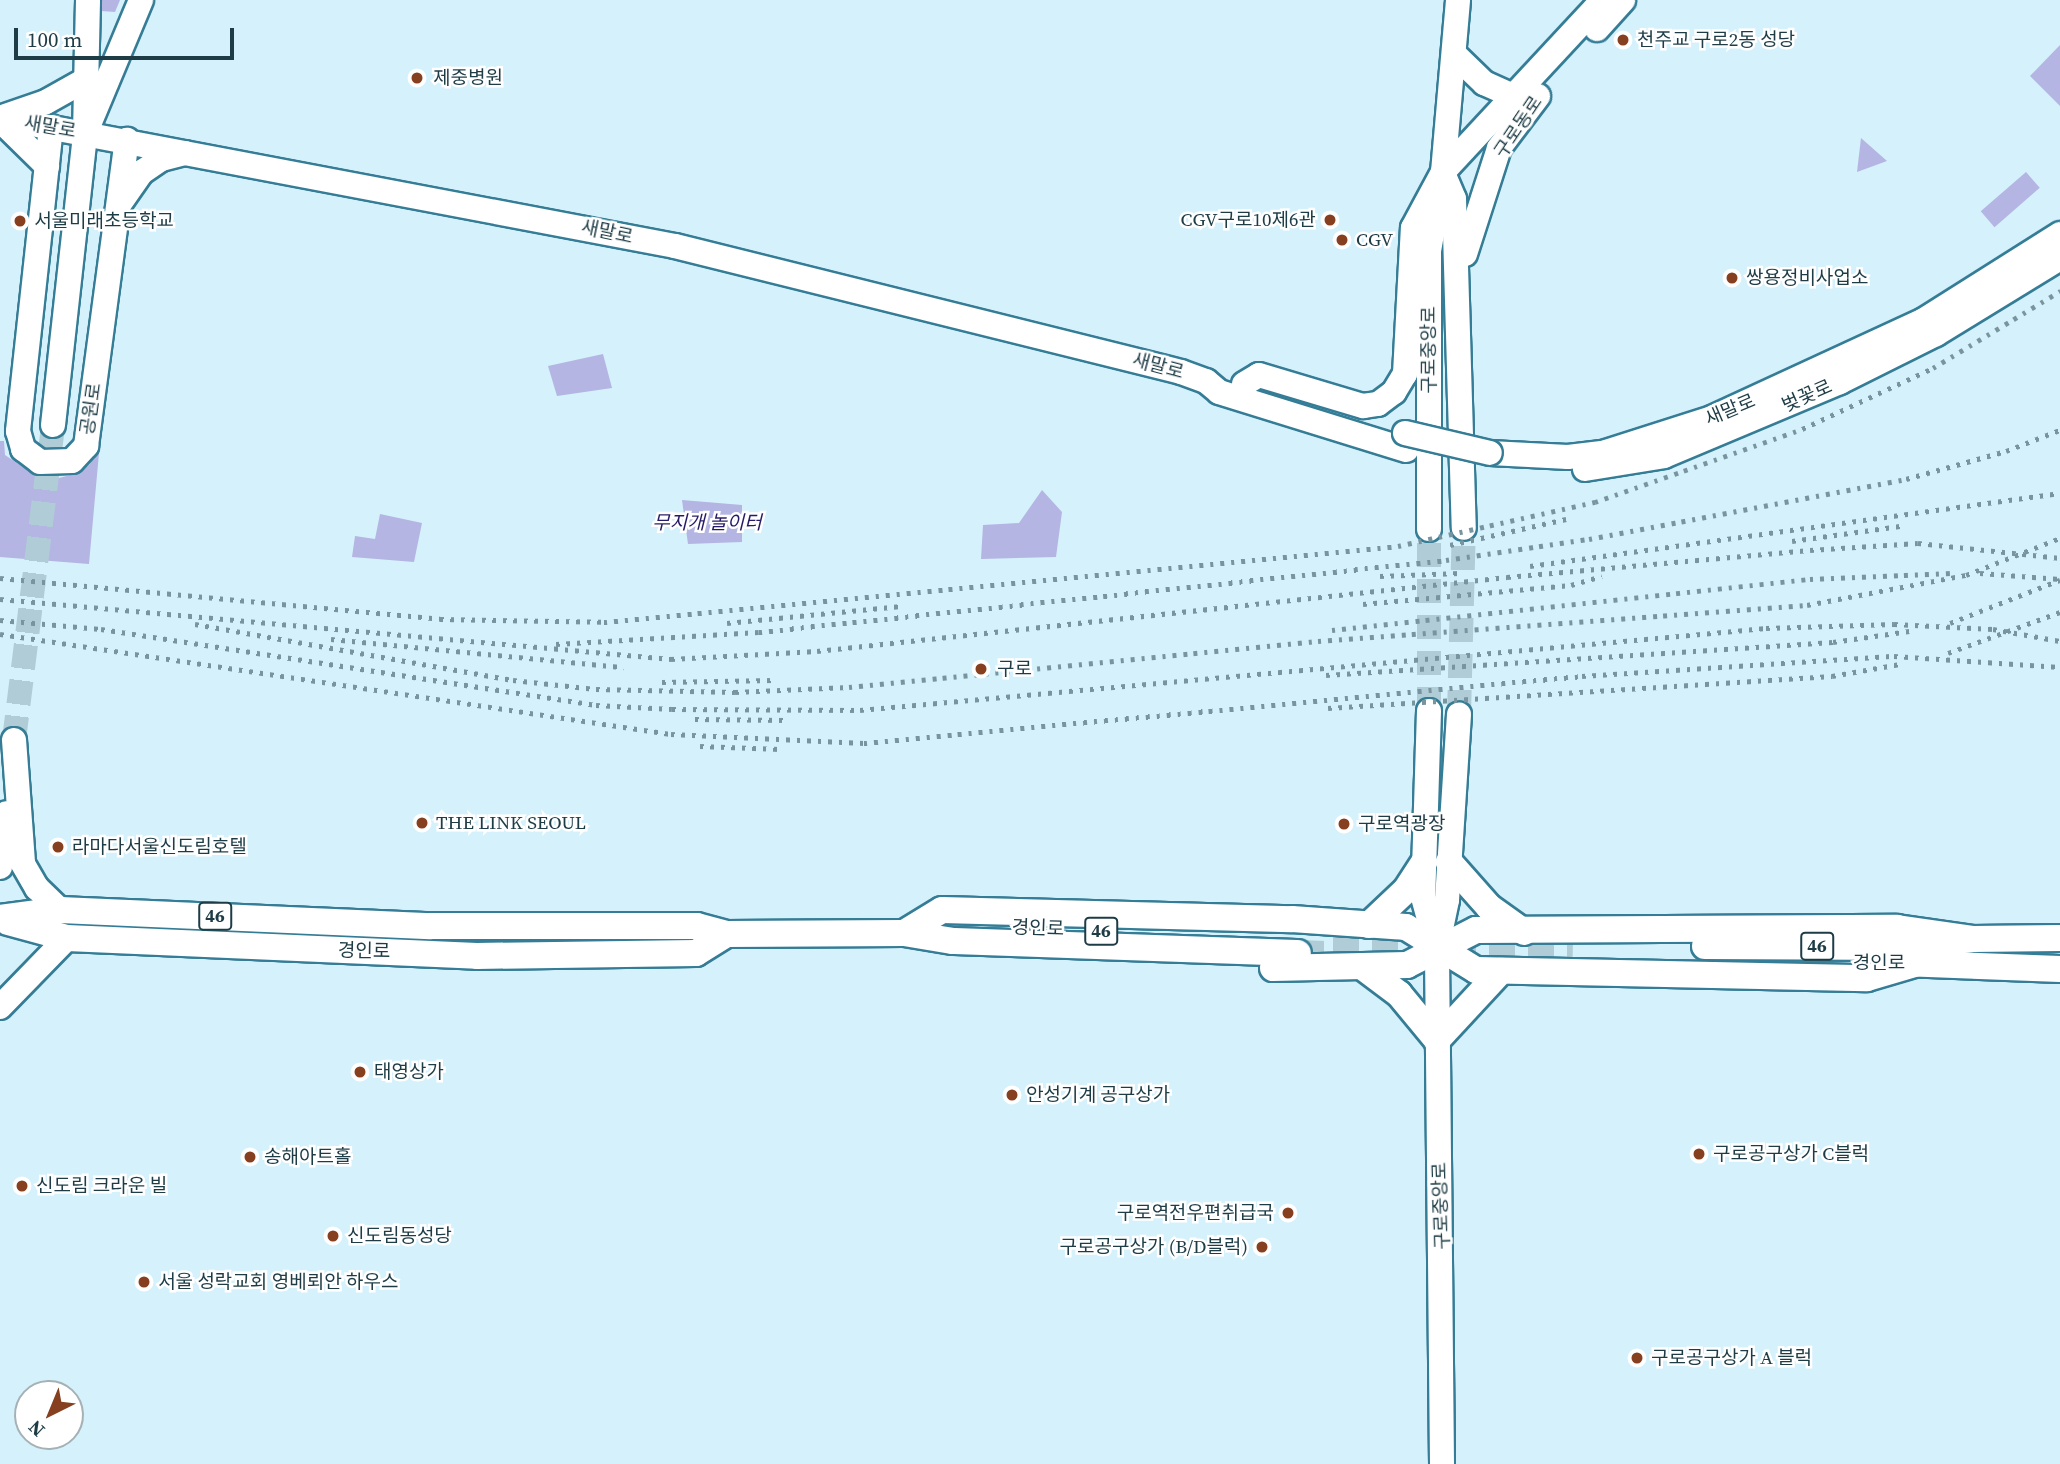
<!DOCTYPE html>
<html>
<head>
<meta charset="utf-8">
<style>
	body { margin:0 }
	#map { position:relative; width:2060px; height:1464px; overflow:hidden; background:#d5f1fb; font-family:"Source Serif 4","Noto Sans KR",serif }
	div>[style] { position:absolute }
	.green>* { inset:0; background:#b4b5e3; transform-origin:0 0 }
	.secondary-tunnel>* { height:24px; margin-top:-12px; transform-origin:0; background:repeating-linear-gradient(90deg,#b0cdd7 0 24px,transparent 0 36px) }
	.primary-tunnel>* { height:26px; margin-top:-13px; transform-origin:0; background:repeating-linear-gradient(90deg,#b0cdd7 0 26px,transparent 0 39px) }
	.roads { filter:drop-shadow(2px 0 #357d96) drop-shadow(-2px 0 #357d96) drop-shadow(0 2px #357d96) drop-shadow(0 -2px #357d96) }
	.secondary>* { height:24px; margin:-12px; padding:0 12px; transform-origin:12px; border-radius:12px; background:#fff }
	.primary>* { height:26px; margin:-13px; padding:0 13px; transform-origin:13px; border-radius:13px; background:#fff }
	.rail>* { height:4.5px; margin-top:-2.25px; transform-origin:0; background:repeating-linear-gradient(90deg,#78959f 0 3.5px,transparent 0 10.5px) }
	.bridges { filter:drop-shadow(2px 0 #357d96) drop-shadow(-2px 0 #357d96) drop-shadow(0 2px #357d96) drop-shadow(0 -2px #357d96) }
	.secondary-bridge>* { height:24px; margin:-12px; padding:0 12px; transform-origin:12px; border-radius:12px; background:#fff }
	.dots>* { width:19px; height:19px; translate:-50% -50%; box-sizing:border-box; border:4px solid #fff; border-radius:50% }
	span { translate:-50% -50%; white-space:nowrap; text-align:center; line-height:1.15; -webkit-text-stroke:5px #fff; paint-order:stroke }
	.shield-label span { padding:2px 5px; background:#fff; border:2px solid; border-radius:5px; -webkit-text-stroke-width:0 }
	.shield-label { font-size:18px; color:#1e3c46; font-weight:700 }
	.poi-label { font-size:19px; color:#1e3c46 }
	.left { translate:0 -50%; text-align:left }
	.right { translate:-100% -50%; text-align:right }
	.street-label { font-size:19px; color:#1e3c46 }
	.park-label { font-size:19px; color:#271b66; font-style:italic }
	.north { position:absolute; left:14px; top:1380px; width:70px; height:70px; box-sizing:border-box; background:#fff; border:2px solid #a5b1b5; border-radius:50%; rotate:223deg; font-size:19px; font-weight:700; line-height:28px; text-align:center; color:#1e3c46 }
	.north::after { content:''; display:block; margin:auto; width:24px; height:32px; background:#863f1f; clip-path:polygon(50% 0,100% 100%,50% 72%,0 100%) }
	.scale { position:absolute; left:14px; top:28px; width:220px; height:32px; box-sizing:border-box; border:4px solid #1e3c46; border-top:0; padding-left:9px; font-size:21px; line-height:24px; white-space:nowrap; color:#1e3c46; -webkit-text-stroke:5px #fff; paint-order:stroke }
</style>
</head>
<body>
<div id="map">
	<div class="green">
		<div style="clip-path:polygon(101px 0,120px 0,115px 12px,101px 11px)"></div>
		<div style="clip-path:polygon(2060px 45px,2060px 106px,2030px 76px)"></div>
		<div style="clip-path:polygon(1861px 138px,1887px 161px,1857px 172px)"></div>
		<div style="left:2026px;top:172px;width:21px;height:60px;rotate:49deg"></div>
		<div style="clip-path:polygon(603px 354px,612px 388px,557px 396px,548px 366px)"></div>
		<div style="clip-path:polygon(0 441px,4px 441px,5px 455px,29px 471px,59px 478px,78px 473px,90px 464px,94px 452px,99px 453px,89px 564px,0 557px)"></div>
		<div style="clip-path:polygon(1042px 490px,1062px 512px,1056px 557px,981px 559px,983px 525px,1019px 523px)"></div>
		<div style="clip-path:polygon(682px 500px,742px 505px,742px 542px,688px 544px)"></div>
		<div style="clip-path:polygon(380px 514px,422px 523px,414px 562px,352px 557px,355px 536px,375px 539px)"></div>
	</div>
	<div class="secondary-tunnel">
		<div style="left:1429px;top:711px;width:182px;rotate:-90deg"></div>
		<div style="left:1459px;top:714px;width:186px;rotate:-88.5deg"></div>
		<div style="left:14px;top:740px;width:317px;rotate:-82.9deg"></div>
	</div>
	<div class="primary-tunnel">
		<div style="left:1333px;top:939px;width:240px;rotate:1.4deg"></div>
		<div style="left:1298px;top:953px;width:58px;rotate:2deg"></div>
	</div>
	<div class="roads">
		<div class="secondary">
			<div style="left:1597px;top:29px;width:39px;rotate:-48deg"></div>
			<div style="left:1454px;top:54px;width:42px;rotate:44deg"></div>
			<div style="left:1484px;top:83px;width:36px;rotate:24deg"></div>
			<div style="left:5px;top:116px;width:43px;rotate:-18.9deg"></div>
			<div style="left:46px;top:102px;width:47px;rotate:-29.3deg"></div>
			<div style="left:0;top:118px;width:687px;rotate:10.74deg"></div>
			<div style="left:675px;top:246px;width:521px;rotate:13.98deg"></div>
			<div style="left:1181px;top:372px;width:27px;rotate:20deg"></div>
			<div style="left:1206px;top:381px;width:17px;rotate:40deg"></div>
			<div style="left:1219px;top:392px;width:196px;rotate:17.2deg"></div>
			<div style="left:0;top:120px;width:66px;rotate:44.4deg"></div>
			<div style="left:90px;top:122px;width:132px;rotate:-67.3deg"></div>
			<div style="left:51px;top:127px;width:306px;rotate:96.2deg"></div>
			<div style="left:18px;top:431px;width:19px;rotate:74deg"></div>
			<div style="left:23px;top:449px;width:21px;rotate:37deg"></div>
			<div style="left:40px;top:462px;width:32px;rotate:-2deg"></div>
			<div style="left:72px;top:461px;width:21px;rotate:-47deg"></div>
			<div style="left:86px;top:446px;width:309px;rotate:-82.4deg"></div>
			<div style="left:1443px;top:173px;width:28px;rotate:67deg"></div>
			<div style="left:1454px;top:199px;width:329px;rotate:88.3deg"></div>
			<div style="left:120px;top:203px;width:38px;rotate:-55deg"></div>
			<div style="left:142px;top:172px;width:23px;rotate:-34deg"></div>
			<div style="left:161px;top:159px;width:25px;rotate:-14deg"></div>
			<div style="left:1465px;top:254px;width:111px;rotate:-72.2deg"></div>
			<div style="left:1499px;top:148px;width:65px;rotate:-53.1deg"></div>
			<div style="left:1244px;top:384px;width:17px;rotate:-31deg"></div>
			<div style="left:1259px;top:375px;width:109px;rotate:16.6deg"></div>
			<div style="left:1363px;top:406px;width:15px;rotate:-8deg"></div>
			<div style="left:1378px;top:404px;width:20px;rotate:-37deg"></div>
			<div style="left:1394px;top:392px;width:21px;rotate:-59deg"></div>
			<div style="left:1405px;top:374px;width:146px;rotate:-86.9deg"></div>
			<div style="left:1413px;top:228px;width:64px;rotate:-61.8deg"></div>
			<div style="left:1443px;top:172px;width:235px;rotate:-47.1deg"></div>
			<div style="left:53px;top:425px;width:294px;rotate:-83.7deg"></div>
			<div style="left:85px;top:133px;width:133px;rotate:-88.7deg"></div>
			<div style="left:1490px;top:453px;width:78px;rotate:2.9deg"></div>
			<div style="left:1568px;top:457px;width:38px;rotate:-7deg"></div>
			<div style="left:1606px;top:452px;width:111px;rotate:-17.8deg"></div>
			<div style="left:1712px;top:418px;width:234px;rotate:-24.8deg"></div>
			<div style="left:1924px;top:320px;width:161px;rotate:-32.3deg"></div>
			<div style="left:1585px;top:469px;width:80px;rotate:-9.3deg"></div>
			<div style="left:1664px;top:456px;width:191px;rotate:-22.8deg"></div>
			<div style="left:1840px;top:382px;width:107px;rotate:-26.6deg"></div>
			<div style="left:1936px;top:334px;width:145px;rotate:-31.5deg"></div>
			<div style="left:1429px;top:529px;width:278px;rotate:-90deg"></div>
			<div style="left:1429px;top:251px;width:80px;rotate:-80deg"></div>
			<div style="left:1443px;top:172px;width:173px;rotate:-85deg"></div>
			<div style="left:1429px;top:711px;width:186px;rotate:91.8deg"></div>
			<div style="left:1423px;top:897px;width:46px;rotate:74.7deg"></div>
			<div style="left:14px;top:740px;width:124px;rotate:85.8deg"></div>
			<div style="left:23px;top:864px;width:28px;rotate:60deg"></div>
			<div style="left:37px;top:888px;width:32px;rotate:44deg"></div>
			<div style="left:0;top:867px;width:54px;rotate:-83.7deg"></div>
			<div style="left:0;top:1007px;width:96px;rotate:-45.8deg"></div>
			<div style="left:1442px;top:1464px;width:516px;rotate:-90.56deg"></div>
			<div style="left:1437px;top:948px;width:49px;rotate:-78.2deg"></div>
			<div style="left:1447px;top:900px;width:186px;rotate:-86.3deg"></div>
		</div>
		<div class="primary">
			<div style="left:1449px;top:862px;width:60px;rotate:48.4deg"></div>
			<div style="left:1489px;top:907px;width:43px;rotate:35.5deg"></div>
			<div style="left:0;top:918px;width:61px;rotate:-7.6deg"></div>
			<div style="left:60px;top:910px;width:371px;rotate:2.5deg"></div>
			<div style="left:431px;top:926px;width:266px"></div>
			<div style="left:697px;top:926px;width:30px;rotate:15deg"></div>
			<div style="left:726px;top:934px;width:178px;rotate:-0.3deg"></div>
			<div style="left:904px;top:933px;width:50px;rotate:9.3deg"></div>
			<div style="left:953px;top:941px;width:345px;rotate:2deg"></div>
			<div style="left:8px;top:922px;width:61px;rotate:15.2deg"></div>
			<div style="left:67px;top:938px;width:410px;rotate:2.5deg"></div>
			<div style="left:477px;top:956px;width:219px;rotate:-0.8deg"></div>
			<div style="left:696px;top:953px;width:36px;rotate:-32deg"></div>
			<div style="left:1369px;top:925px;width:51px;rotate:-43.4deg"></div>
			<div style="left:1406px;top:890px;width:33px;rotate:-57deg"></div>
			<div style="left:904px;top:933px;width:44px;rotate:-31.2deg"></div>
			<div style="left:942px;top:910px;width:350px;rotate:1.5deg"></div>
			<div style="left:1292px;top:919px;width:114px;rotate:4deg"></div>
			<div style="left:1406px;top:927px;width:82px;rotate:31.6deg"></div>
			<div style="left:1476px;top:970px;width:391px;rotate:1.2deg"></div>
			<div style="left:1867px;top:978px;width:53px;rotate:-16.4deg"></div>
			<div style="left:1705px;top:946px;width:201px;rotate:0.3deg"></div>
			<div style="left:1906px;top:947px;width:66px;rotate:-6.9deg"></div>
			<div style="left:1972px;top:939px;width:88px;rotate:-0.7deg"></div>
			<div style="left:1902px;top:963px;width:158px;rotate:2.2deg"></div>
			<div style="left:1363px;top:967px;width:45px;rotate:36.9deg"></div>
			<div style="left:1399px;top:994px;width:60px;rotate:50.4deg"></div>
			<div style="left:1437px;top:1040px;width:94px;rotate:-47.2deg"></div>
			<div style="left:1273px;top:968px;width:134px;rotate:-1.3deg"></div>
			<div style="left:1407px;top:965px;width:77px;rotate:-26.9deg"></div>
			<div style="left:1476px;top:930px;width:421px;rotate:-0.3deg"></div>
			<div style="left:1897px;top:928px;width:76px;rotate:8.3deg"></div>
		</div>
	</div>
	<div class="rail">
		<div style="left:1792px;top:541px;width:109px;rotate:-7.9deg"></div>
		<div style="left:1450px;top:545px;width:119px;rotate:-12.6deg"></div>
		<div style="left:1530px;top:566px;width:535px;rotate:-7.84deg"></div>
		<div style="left:1980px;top:573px;width:80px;rotate:4.3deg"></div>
		<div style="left:1380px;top:576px;width:80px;rotate:-2.1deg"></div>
		<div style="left:0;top:578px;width:442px;rotate:5.3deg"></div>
		<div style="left:440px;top:619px;width:164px;rotate:1deg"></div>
		<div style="left:604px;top:622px;width:798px;rotate:-5.47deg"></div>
		<div style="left:1398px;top:546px;width:202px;rotate:-12.6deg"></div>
		<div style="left:1595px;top:502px;width:219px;rotate:-19.4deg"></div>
		<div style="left:1802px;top:429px;width:145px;rotate:-25deg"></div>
		<div style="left:1933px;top:368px;width:149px;rotate:-31.2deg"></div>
		<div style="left:0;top:599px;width:674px;rotate:5.11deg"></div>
		<div style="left:671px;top:659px;width:146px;rotate:-3.1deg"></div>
		<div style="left:817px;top:651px;width:694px;rotate:-6.12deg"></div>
		<div style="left:1507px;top:577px;width:304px;rotate:-5.1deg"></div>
		<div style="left:1810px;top:550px;width:108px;rotate:-3.7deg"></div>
		<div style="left:1918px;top:543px;width:143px;rotate:6deg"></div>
		<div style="left:1363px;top:604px;width:209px;rotate:-5.2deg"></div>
		<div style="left:1571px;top:585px;width:32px;rotate:-16deg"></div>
		<div style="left:0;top:620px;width:101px;rotate:5.1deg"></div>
		<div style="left:101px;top:629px;width:501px;rotate:8.73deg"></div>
		<div style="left:596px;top:705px;width:76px;rotate:3deg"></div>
		<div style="left:672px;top:709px;width:188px;rotate:0.3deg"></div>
		<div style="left:860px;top:710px;width:910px;rotate:-5.17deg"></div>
		<div style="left:1766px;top:628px;width:128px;rotate:-1.8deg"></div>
		<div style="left:1894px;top:624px;width:99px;rotate:2.9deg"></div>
		<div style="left:1993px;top:629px;width:68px;rotate:10.2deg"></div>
		<div style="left:727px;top:623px;width:175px;rotate:-5.6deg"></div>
		<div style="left:1950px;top:623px;width:118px;rotate:-21.4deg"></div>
		<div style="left:195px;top:624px;width:323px;rotate:10deg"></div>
		<div style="left:513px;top:680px;width:83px;rotate:6.2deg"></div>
		<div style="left:596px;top:689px;width:139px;rotate:1.2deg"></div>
		<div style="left:735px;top:692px;width:114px;rotate:-2.5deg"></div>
		<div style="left:849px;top:687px;width:471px;rotate:-5.6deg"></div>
		<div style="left:1318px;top:641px;width:490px;rotate:-4.2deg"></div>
		<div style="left:1807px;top:605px;width:162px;rotate:-10.7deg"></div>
		<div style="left:1966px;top:575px;width:101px;rotate:-21.5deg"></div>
		<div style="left:1332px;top:630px;width:481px;rotate:-6.1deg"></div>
		<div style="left:1810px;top:579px;width:142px;rotate:-2.4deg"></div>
		<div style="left:0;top:634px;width:678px;rotate:8.48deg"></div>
		<div style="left:671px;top:734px;width:193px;rotate:2.7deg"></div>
		<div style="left:864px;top:743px;width:721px;rotate:-5.33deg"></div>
		<div style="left:1582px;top:676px;width:313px;rotate:-3.7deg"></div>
		<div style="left:1894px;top:656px;width:166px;rotate:3.8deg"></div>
		<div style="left:331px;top:639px;width:294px;rotate:5.5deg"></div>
		<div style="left:556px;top:644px;width:203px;rotate:-3.4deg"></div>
		<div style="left:759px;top:632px;width:691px;rotate:-5.98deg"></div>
		<div style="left:1446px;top:560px;width:145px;rotate:-8.4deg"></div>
		<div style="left:1589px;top:539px;width:323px;rotate:-10.7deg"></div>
		<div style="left:1906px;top:479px;width:104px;rotate:-15.6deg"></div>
		<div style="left:2006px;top:451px;width:58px;rotate:-21.3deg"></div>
		<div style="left:1948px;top:653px;width:119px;rotate:-20.1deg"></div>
		<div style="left:1326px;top:675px;width:508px;rotate:-3.72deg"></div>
		<div style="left:1833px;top:642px;width:77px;rotate:-8.2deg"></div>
		<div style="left:662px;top:682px;width:112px;rotate:-1deg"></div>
		<div style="left:1328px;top:708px;width:505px;rotate:-3.63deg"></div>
		<div style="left:1832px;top:676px;width:69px;rotate:-10deg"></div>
		<div style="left:695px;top:719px;width:91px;rotate:0.6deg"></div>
		<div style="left:700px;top:746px;width:80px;rotate:2.1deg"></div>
	</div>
	<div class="bridges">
		<div class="secondary-bridge">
			<div style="left:1405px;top:433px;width:87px;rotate:13.2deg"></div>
		</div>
	</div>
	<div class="dots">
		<div style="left:1623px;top:40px;background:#863f1f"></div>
		<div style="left:417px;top:78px;background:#863f1f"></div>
		<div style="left:1330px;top:220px;background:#863f1f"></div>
		<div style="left:20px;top:221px;background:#863f1f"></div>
		<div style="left:1342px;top:240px;background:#863f1f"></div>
		<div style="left:1732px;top:278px;background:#863f1f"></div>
		<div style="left:981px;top:669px;background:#863f1f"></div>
		<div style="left:422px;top:823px;background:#863f1f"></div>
		<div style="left:1344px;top:824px;background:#863f1f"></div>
		<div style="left:58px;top:847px;background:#863f1f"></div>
		<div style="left:360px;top:1072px;background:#863f1f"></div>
		<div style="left:1012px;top:1095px;background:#863f1f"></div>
		<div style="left:1699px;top:1154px;background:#863f1f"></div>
		<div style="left:250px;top:1157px;background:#863f1f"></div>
		<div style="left:22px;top:1186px;background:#863f1f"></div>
		<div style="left:1288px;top:1213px;background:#863f1f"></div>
		<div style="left:333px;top:1236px;background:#863f1f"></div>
		<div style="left:1262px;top:1247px;background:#863f1f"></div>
		<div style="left:144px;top:1282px;background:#863f1f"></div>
		<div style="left:1637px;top:1358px;background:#863f1f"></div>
	</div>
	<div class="shield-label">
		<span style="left:215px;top:916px">46</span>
		<span style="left:1101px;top:931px">46</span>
		<span style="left:1817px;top:946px">46</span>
	</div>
	<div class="poi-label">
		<span class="left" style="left:1637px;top:40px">천주교 구로2동 성당</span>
		<span class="left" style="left:433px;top:78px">제중병원</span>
		<span class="right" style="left:1316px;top:220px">CGV구로10제6관</span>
		<span class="left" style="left:34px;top:221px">서울미래초등학교</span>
		<span class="left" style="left:1356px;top:240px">CGV</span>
		<span class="left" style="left:1746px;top:278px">쌍용정비사업소</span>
		<span class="left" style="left:997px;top:669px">구로</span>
		<span class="left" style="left:436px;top:823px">THE LINK SEOUL</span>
		<span class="left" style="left:1358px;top:824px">구로역광장</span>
		<span class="left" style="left:72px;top:847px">라마다서울신도림호텔</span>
		<span class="left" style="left:374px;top:1072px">태영상가</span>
		<span class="left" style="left:1026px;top:1095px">안성기계 공구상가</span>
		<span class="left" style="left:1713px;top:1154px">구로공구상가 C블럭</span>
		<span class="left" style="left:264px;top:1157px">송해아트홀</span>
		<span class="left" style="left:36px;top:1186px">신도림 크라운 빌</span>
		<span class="right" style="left:1274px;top:1213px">구로역전우편취급국</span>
		<span class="left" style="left:347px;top:1236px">신도림동성당</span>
		<span class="right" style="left:1248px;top:1247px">구로공구상가 (B/D블럭)</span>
		<span class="left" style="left:158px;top:1282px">서울 성락교회 영베뢰안 하우스</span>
		<span class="left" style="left:1651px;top:1358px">구로공구상가 A 블럭</span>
	</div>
	<div class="street-label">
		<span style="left:50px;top:127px;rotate:10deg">새말로</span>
		<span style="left:1518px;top:127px;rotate:-56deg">구로동로</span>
		<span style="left:607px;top:232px;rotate:12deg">새말로</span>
		<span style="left:1429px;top:350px;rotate:-90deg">구로중앙로</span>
		<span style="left:1158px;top:366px;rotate:15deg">새말로</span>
		<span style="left:1807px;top:396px;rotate:-24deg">벚꽃로</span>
		<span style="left:91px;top:409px;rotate:-82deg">공원로</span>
		<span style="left:1730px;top:410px;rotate:-23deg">새말로</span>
		<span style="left:1038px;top:928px;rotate:2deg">경인로</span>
		<span style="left:364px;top:951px;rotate:1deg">경인로</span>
		<span style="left:1879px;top:963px">경인로</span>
		<span style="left:1441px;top:1206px;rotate:-92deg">구로중앙로</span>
	</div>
	<div class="park-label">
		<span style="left:707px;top:523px">무지개 놀이터</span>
	</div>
	<div class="north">N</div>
	<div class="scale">100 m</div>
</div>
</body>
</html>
